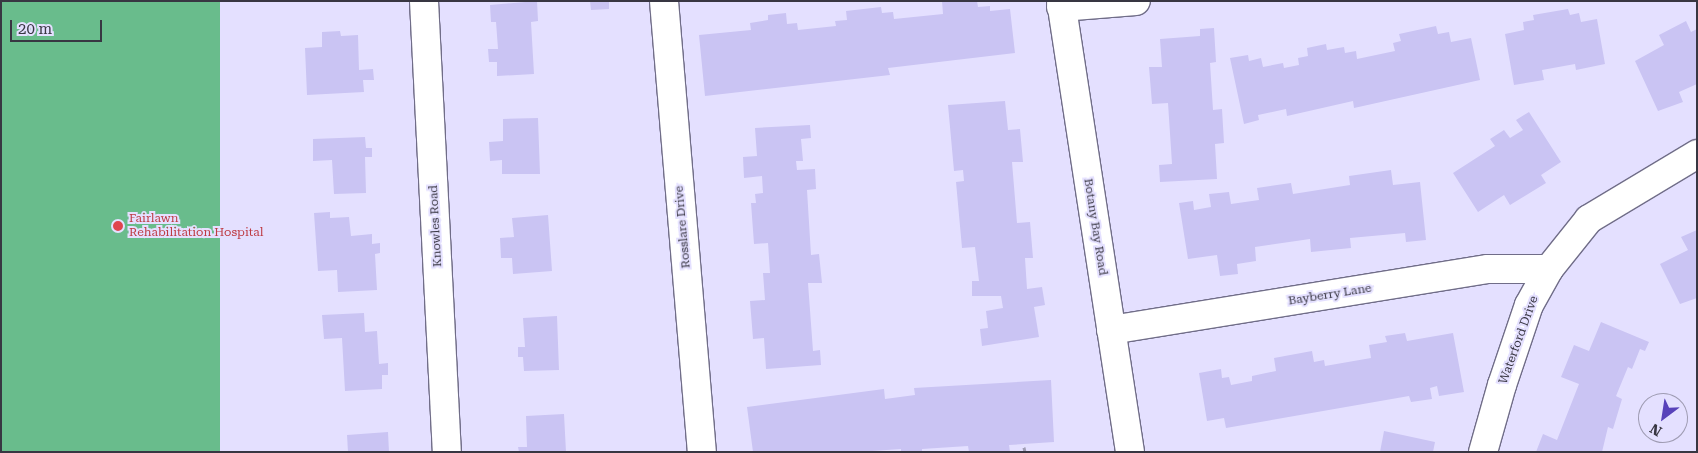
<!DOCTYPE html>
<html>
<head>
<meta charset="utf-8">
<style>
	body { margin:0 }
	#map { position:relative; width:1698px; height:453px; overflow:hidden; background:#e4e0ff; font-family:"Roboto Serif",serif }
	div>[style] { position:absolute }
	.forest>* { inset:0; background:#69bc8c; transform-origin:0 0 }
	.building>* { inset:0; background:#cac4f3 }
	.path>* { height:3px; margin-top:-1.5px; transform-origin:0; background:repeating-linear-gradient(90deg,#a19eb5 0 4px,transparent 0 6.5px) }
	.roads { filter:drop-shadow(1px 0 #706d88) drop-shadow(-1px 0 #706d88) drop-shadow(0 1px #706d88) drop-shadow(0 -1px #706d88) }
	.minor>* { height:28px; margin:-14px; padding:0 14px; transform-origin:14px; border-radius:14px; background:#fff }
	.dots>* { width:14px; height:14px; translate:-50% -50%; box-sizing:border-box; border:2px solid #e4e0ff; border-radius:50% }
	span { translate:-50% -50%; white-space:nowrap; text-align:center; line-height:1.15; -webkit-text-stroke:4px #e4e0ff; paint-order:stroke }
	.health-label { font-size:12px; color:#be3a42 }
	.left { translate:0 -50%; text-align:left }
	.street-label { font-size:12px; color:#383642 }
	.frame { position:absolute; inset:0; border:2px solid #383642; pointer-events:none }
	.north { position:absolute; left:1638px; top:393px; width:50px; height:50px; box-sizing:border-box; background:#e4e0ff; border:1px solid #9f9cb3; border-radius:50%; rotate:211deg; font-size:14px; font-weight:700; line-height:20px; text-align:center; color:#383642 }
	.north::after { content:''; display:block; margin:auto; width:18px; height:22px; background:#5842ba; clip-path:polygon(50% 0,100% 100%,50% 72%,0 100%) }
	.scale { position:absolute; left:10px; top:20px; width:92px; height:22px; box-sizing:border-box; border:2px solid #383642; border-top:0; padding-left:6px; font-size:15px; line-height:18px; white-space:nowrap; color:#383642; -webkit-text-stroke:4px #e4e0ff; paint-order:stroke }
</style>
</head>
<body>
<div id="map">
	<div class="forest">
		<div style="left:1px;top:1px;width:219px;height:451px"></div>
	</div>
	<div class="building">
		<div style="clip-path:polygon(537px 1px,538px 21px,531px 22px,534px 74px,497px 76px,497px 62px,489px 62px,488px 49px,498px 49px,496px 22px,491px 22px,490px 5px)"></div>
		<div style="clip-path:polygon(590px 1px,609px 1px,609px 9px,591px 10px)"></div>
		<div style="clip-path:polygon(942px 1px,977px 1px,978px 7px,990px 6px,990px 11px,1010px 9px,1015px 53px,888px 68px,890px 75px,705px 96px,699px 35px,751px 30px,750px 23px,768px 20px,768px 15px,786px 13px,787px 24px,797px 23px,798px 30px,836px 26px,835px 21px,847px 20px,846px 11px,881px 7px,882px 13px,893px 12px,894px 19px,943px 14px)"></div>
		<div style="clip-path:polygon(1568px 9px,1570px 15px,1579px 13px,1581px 22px,1597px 19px,1605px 64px,1576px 70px,1575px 64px,1542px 70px,1544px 80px,1514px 85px,1505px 34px,1524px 30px,1523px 22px,1534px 20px,1533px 15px)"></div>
		<div style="clip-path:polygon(1686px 21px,1691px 32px,1697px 29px,1697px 84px,1679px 92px,1683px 102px,1658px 111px,1635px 61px,1664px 45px,1659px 35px)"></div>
		<div style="clip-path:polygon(1436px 26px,1438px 34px,1449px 32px,1451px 42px,1471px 38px,1480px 80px,1354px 108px,1353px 101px,1287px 116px,1286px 109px,1258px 115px,1259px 120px,1244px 124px,1230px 58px,1248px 55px,1249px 61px,1261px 58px,1263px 67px,1283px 63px,1284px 68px,1299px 65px,1298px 58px,1308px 56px,1307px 48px,1326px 44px,1327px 50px,1344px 47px,1345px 53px,1356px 51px,1357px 59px,1395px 51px,1393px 43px,1401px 41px,1399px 34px)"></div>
		<div style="clip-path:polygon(1214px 28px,1216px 62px,1210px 63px,1213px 110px,1222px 109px,1224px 143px,1215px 144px,1217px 179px,1160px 182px,1159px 165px,1172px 164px,1168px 103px,1152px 104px,1149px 67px,1162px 67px,1160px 39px,1200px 36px,1200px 29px)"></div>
		<div style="clip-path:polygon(340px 31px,341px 36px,358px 35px,359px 70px,373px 69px,374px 80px,363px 80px,364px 92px,307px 95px,305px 48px,322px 47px,322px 32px)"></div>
		<div style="clip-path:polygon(1005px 101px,1008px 130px,1020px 129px,1023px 162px,1012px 162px,1017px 223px,1030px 222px,1033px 258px,1025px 258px,1027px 289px,1042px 287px,1045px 305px,1034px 307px,1039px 337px,982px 346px,980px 329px,988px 328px,986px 311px,1003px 308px,1001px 296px,972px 296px,972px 281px,979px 281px,975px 247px,962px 248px,956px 182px,964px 181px,963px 170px,954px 171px,948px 105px)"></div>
		<div style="clip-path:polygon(1529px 112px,1561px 162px,1541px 175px,1546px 183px,1510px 205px,1504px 195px,1478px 212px,1453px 173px,1495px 146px,1490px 139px,1504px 130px,1510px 138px,1523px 130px,1516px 120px)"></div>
		<div style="clip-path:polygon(538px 118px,540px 174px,502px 174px,502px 160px,490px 161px,489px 142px,503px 141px,503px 119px)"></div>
		<div style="clip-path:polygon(810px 125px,811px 138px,801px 139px,803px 161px,796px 161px,797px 170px,815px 169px,816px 189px,807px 190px,811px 255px,819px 254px,822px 283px,808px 283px,813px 351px,820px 350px,821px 365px,766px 369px,764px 338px,753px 339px,750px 301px,765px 300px,763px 273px,770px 273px,768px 243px,754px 244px,751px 203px,756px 203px,755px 194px,763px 193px,762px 176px,744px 178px,743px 157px,757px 156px,755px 128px)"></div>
		<div style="clip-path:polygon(365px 137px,366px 148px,372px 148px,372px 157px,365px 157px,366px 193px,334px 194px,332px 160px,313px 161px,313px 139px)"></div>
		<div style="clip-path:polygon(1391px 170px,1393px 185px,1420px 182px,1426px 240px,1406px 242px,1405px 233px,1350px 238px,1351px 248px,1311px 252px,1310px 239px,1255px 247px,1256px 261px,1237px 264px,1238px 274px,1220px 276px,1217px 255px,1188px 259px,1179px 203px,1193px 201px,1194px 210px,1211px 207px,1209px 194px,1229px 192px,1231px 204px,1259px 200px,1257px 188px,1291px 183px,1293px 194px,1350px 185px,1349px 176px)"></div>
		<div style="clip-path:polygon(330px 212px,330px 218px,349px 217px,351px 236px,372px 234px,372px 244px,380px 243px,380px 253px,375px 254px,377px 290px,338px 292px,337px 270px,318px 271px,314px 213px)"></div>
		<div style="clip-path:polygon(548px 215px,552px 271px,513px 274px,512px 258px,501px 258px,500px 238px,514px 237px,512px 218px)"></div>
		<div style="clip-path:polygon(1697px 230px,1697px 298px,1680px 304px,1660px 264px,1688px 250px,1681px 237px)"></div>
		<div style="clip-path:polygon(364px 313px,365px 332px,377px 331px,379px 364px,388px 363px,388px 375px,382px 375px,382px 389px,345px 391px,342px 338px,324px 339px,322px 315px)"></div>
		<div style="clip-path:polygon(557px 316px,559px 370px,524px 371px,523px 357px,518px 357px,518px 347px,525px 347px,523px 318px)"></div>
		<div style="clip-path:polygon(1601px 322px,1649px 342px,1645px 351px,1640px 349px,1632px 369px,1628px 367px,1616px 396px,1622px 399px,1613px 429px,1608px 427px,1602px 452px,1536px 452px,1543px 434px,1557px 440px,1579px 384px,1561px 377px,1574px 345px,1589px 351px)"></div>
		<div style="clip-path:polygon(1405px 333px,1407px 341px,1453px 333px,1464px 392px,1439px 396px,1437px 386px,1430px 388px,1432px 399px,1411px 402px,1409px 396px,1226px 428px,1224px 418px,1207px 421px,1199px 373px,1221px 369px,1222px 378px,1229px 377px,1231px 385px,1252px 381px,1252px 376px,1276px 371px,1274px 358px,1312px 351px,1314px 362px,1324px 360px,1325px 366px,1371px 358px,1369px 345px,1387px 342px,1385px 336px)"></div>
		<div style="clip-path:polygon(1051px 380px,1054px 442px,1009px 445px,1010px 452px,969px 452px,968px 446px,922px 449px,922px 452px,901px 452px,901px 449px,858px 452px,753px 452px,747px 407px,884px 389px,885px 399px,915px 395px,914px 388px)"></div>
		<div style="clip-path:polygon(564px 414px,566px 452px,519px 452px,518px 447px,527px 447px,526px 416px)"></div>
		<div style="clip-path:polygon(1384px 431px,1435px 442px,1433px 452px,1380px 452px)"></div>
		<div style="clip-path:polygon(388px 432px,389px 452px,348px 452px,347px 435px)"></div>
	</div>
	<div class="path">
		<div style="left:1024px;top:447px;width:5px;rotate:79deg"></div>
	</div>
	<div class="roads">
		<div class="minor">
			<div style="left:424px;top:1px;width:452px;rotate:87.1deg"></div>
			<div style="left:664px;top:1px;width:453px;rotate:85.2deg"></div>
			<div style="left:1061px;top:1px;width:456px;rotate:81.3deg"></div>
			<div style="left:1061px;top:7px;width:75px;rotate:-4.6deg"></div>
			<div style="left:1111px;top:330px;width:382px;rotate:-9.2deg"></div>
			<div style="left:1488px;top:269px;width:61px"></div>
			<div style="left:1483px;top:452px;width:70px;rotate:-74.2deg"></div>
			<div style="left:1502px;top:385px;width:84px;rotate:-71.4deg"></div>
			<div style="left:1529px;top:305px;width:41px;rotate:-60.9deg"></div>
			<div style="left:1549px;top:269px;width:64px;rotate:-51.3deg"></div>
			<div style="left:1589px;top:219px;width:126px;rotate:-31deg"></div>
		</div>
	</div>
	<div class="dots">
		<div style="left:118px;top:226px;background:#e0444e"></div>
	</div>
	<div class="health-label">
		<span class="left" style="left:129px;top:226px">Fairlawn<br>Rehabilitation Hospital</span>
	</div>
	<div class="street-label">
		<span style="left:436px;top:226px;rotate:-93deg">Knowles Road</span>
		<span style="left:683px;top:227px;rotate:-95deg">Rosslare Drive</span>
		<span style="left:1095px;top:227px;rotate:81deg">Botany Bay Road</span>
		<span style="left:1330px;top:295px;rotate:-9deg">Bayberry Lane</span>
		<span style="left:1519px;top:340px;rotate:-70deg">Waterford Drive</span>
	</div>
	<div class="frame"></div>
	<div class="north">N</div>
	<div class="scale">20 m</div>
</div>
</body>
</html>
